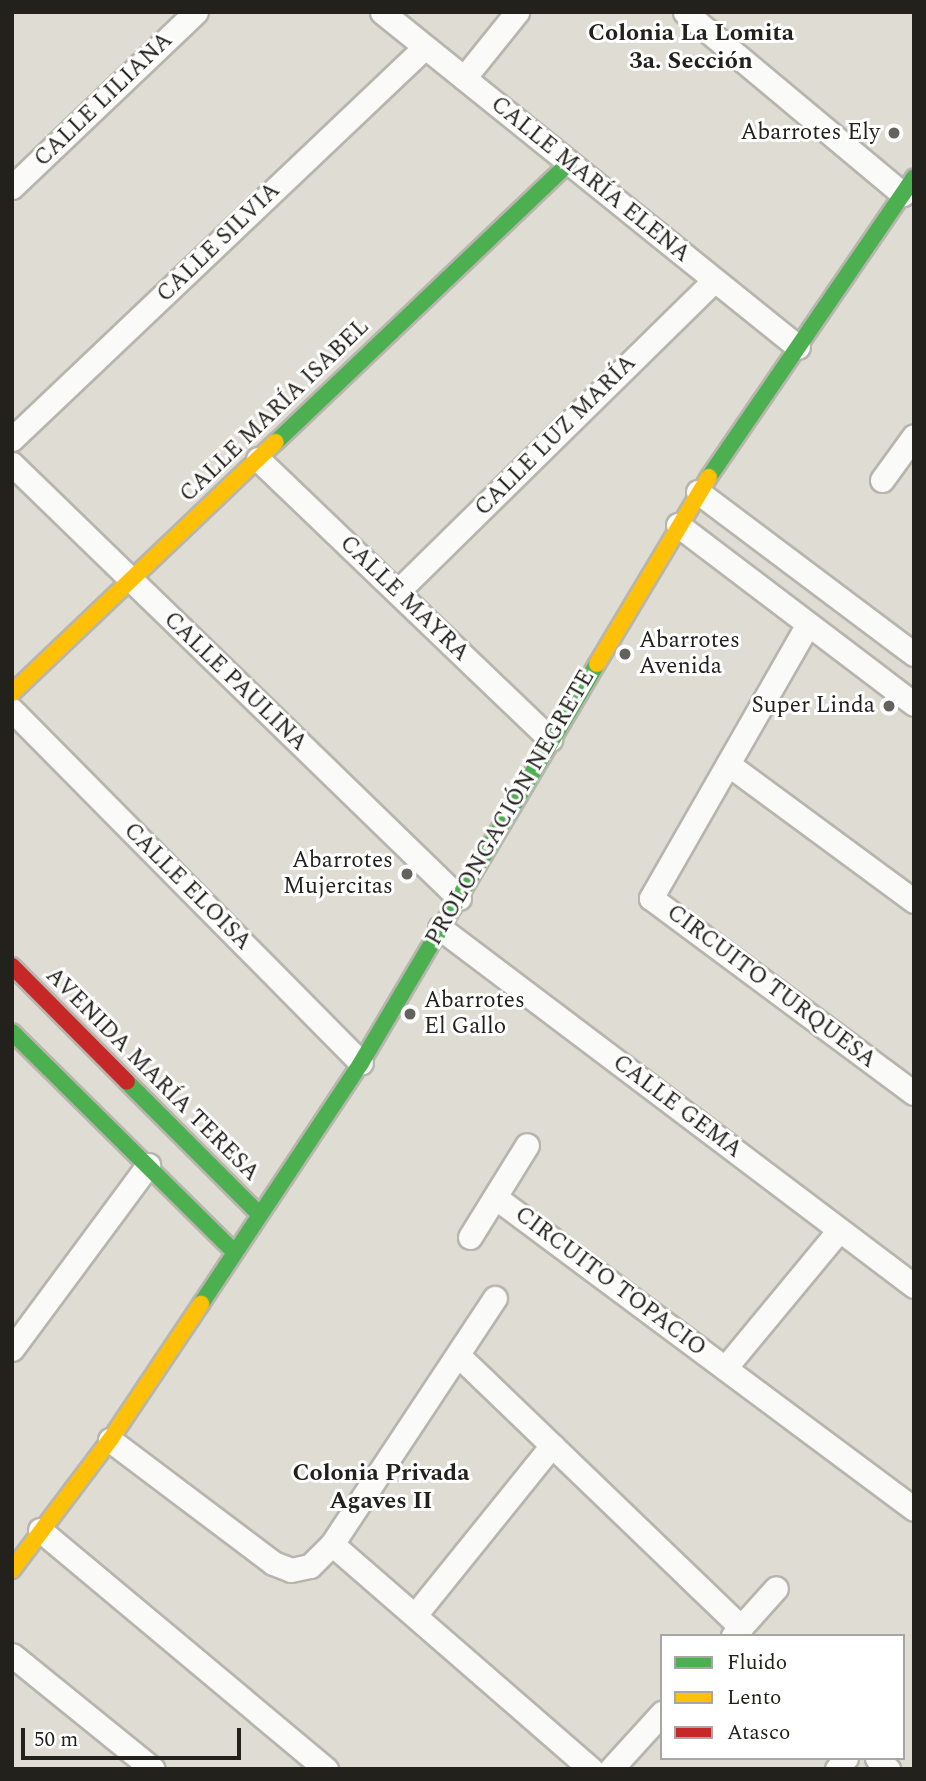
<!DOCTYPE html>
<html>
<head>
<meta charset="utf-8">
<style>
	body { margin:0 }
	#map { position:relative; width:926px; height:1781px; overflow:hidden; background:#dedcd3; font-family:Spectral,serif }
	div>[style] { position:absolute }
	.roads { filter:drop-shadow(2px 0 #b7b5ae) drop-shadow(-2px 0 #b7b5ae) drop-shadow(0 2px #b7b5ae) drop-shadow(0 -2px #b7b5ae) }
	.street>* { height:23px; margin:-11.5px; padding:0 11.5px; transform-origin:11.5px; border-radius:11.5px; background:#fafaf8 }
	.fast>* { height:16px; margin:-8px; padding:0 8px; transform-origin:8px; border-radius:8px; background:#4caf50 }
	.slow>* { height:16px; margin:-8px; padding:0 8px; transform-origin:8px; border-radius:8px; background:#ffc107 }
	.jam>* { height:16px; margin:-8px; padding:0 8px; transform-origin:8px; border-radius:8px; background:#c62828 }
	.dots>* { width:19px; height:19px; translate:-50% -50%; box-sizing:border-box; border:4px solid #fff; border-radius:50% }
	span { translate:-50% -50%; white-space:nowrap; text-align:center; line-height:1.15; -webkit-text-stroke:6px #fff; paint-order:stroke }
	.street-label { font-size:23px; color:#23211c }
	.poi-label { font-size:23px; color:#23211c }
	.right { translate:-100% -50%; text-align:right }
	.left { translate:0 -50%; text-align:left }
	.neighbourhood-label { font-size:24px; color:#23211c; font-weight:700 }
	.frame { position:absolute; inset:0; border:14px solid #23211c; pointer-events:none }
	.legend { position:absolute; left:660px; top:1634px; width:245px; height:126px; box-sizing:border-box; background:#fff; border:2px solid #a7a6a4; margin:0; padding:9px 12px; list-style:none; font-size:21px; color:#23211c }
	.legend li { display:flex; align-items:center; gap:14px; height:35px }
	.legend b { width:35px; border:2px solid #a7a6a4 }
	.scale { position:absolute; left:21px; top:1728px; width:220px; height:32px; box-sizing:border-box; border:4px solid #23211c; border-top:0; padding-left:9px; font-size:21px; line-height:24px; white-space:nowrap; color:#23211c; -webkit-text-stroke:5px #fff; paint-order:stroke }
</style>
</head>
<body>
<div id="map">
	<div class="roads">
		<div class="street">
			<div style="left:382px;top:12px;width:534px;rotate:38.84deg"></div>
			<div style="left:685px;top:12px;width:284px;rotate:39.9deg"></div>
			<div style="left:464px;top:78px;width:85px;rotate:-51.2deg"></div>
			<div style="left:12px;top:187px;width:254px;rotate:-43.6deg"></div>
			<div style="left:12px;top:439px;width:569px;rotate:-43.51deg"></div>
			<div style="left:258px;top:459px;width:405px;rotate:43.8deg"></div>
			<div style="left:12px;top:464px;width:623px;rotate:44.15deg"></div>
			<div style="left:882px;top:480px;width:54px;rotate:-54deg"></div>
			<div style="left:698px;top:492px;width:270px;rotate:36.9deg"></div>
			<div style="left:678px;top:525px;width:296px;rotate:37.2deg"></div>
			<div style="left:397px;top:592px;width:445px;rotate:-44.5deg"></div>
			<div style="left:808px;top:624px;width:316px;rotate:119.8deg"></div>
			<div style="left:651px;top:898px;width:327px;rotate:36.6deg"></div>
			<div style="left:12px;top:710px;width:496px;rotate:45.3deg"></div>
			<div style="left:728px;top:764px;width:231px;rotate:36.4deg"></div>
			<div style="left:440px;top:928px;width:594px;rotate:37.06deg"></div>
			<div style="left:495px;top:1197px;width:522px;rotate:36.67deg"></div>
			<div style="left:470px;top:1237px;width:108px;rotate:-58.2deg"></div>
			<div style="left:12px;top:1349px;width:229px;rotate:-53.5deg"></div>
			<div style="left:458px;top:1355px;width:393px;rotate:43.9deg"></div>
			<div style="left:725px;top:1368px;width:179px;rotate:-50.4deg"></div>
			<div style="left:110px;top:1440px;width:204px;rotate:37deg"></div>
			<div style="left:273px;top:1563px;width:19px;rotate:21deg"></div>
			<div style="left:291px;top:1570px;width:19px;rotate:-12deg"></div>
			<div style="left:310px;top:1566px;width:31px;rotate:-45deg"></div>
			<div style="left:332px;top:1544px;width:295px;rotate:-56.5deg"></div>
			<div style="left:40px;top:1530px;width:373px;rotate:39.9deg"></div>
			<div style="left:332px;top:1544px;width:343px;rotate:41deg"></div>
			<div style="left:415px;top:1615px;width:218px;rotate:-51.1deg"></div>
			<div style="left:733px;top:1636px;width:64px;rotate:-48.1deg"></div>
			<div style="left:12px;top:1655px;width:181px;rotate:39deg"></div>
			<div style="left:877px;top:1758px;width:16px;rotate:45deg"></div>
			<div style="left:611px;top:1769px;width:76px;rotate:-47.7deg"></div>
			<div style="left:837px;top:1769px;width:14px;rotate:-51deg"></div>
		</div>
		<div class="fast">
			<div style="left:276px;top:442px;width:405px;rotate:-43.6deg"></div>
			<div style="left:709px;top:477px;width:363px;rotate:-55.6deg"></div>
			<div style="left:12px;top:1032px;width:313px;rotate:44.7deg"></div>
			<div style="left:127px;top:1082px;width:188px;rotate:45deg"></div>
			<div style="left:201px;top:1304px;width:289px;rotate:-56.4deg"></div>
			<div style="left:361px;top:1063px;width:464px;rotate:-59.4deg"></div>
		</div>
		<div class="slow">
			<div style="left:597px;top:664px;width:218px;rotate:-59.1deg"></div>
			<div style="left:12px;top:693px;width:364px;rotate:-43.6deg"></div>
			<div style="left:12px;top:1570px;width:163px;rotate:-53deg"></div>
			<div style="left:110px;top:1440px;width:164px;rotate:-56.2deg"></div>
		</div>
		<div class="jam">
			<div style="left:12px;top:966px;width:163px;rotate:45.2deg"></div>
		</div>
	</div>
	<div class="dots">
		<div style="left:894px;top:133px;background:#64625c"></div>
		<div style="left:625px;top:654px;background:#64625c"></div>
		<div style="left:889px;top:706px;background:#64625c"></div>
		<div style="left:407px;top:874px;background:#64625c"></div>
		<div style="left:410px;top:1014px;background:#64625c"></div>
	</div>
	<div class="street-label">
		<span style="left:104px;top:100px;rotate:-44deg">CALLE LILIANA</span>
		<span style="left:590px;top:180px;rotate:39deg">CALLE MARÍA ELENA</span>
		<span style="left:219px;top:243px;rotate:-44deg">CALLE SILVIA</span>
		<span style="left:275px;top:411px;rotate:-44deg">CALLE MARÍA ISABEL</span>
		<span style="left:556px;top:436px;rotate:-45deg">CALLE LUZ MARÍA</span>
		<span style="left:404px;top:599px;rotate:44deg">CALLE MAYRA</span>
		<span style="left:235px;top:682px;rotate:44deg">CALLE PAULINA</span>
		<span style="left:511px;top:808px;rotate:-60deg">PROLONGACIÓN NEGRETE</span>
		<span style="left:187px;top:887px;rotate:45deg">CALLE ELOISA</span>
		<span style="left:771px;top:987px;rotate:37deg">CIRCUITO TURQUESA</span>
		<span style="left:152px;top:1075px;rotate:45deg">AVENIDA MARÍA TERESA</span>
		<span style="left:677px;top:1107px;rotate:37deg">CALLE GEMA</span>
		<span style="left:610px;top:1282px;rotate:37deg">CIRCUITO TOPACIO</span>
	</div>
	<div class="poi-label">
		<span class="right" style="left:880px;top:133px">Abarrotes Ely</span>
		<span class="left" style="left:639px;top:654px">Abarrotes<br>Avenida</span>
		<span class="right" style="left:875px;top:706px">Super Linda</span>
		<span class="right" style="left:393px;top:874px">Abarrotes<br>Mujercitas</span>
		<span class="left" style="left:424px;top:1014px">Abarrotes<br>El Gallo</span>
	</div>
	<div class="neighbourhood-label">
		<span style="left:691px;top:48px">Colonia La Lomita<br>3a. Sección</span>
		<span style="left:381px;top:1488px">Colonia Privada<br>Agaves II</span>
	</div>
	<div class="frame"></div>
	<ul class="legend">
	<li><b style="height:9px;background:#4caf50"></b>Fluido</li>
	<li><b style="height:9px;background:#ffc107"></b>Lento</li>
	<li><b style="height:9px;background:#c62828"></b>Atasco</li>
	</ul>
	<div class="scale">50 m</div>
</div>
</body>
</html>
